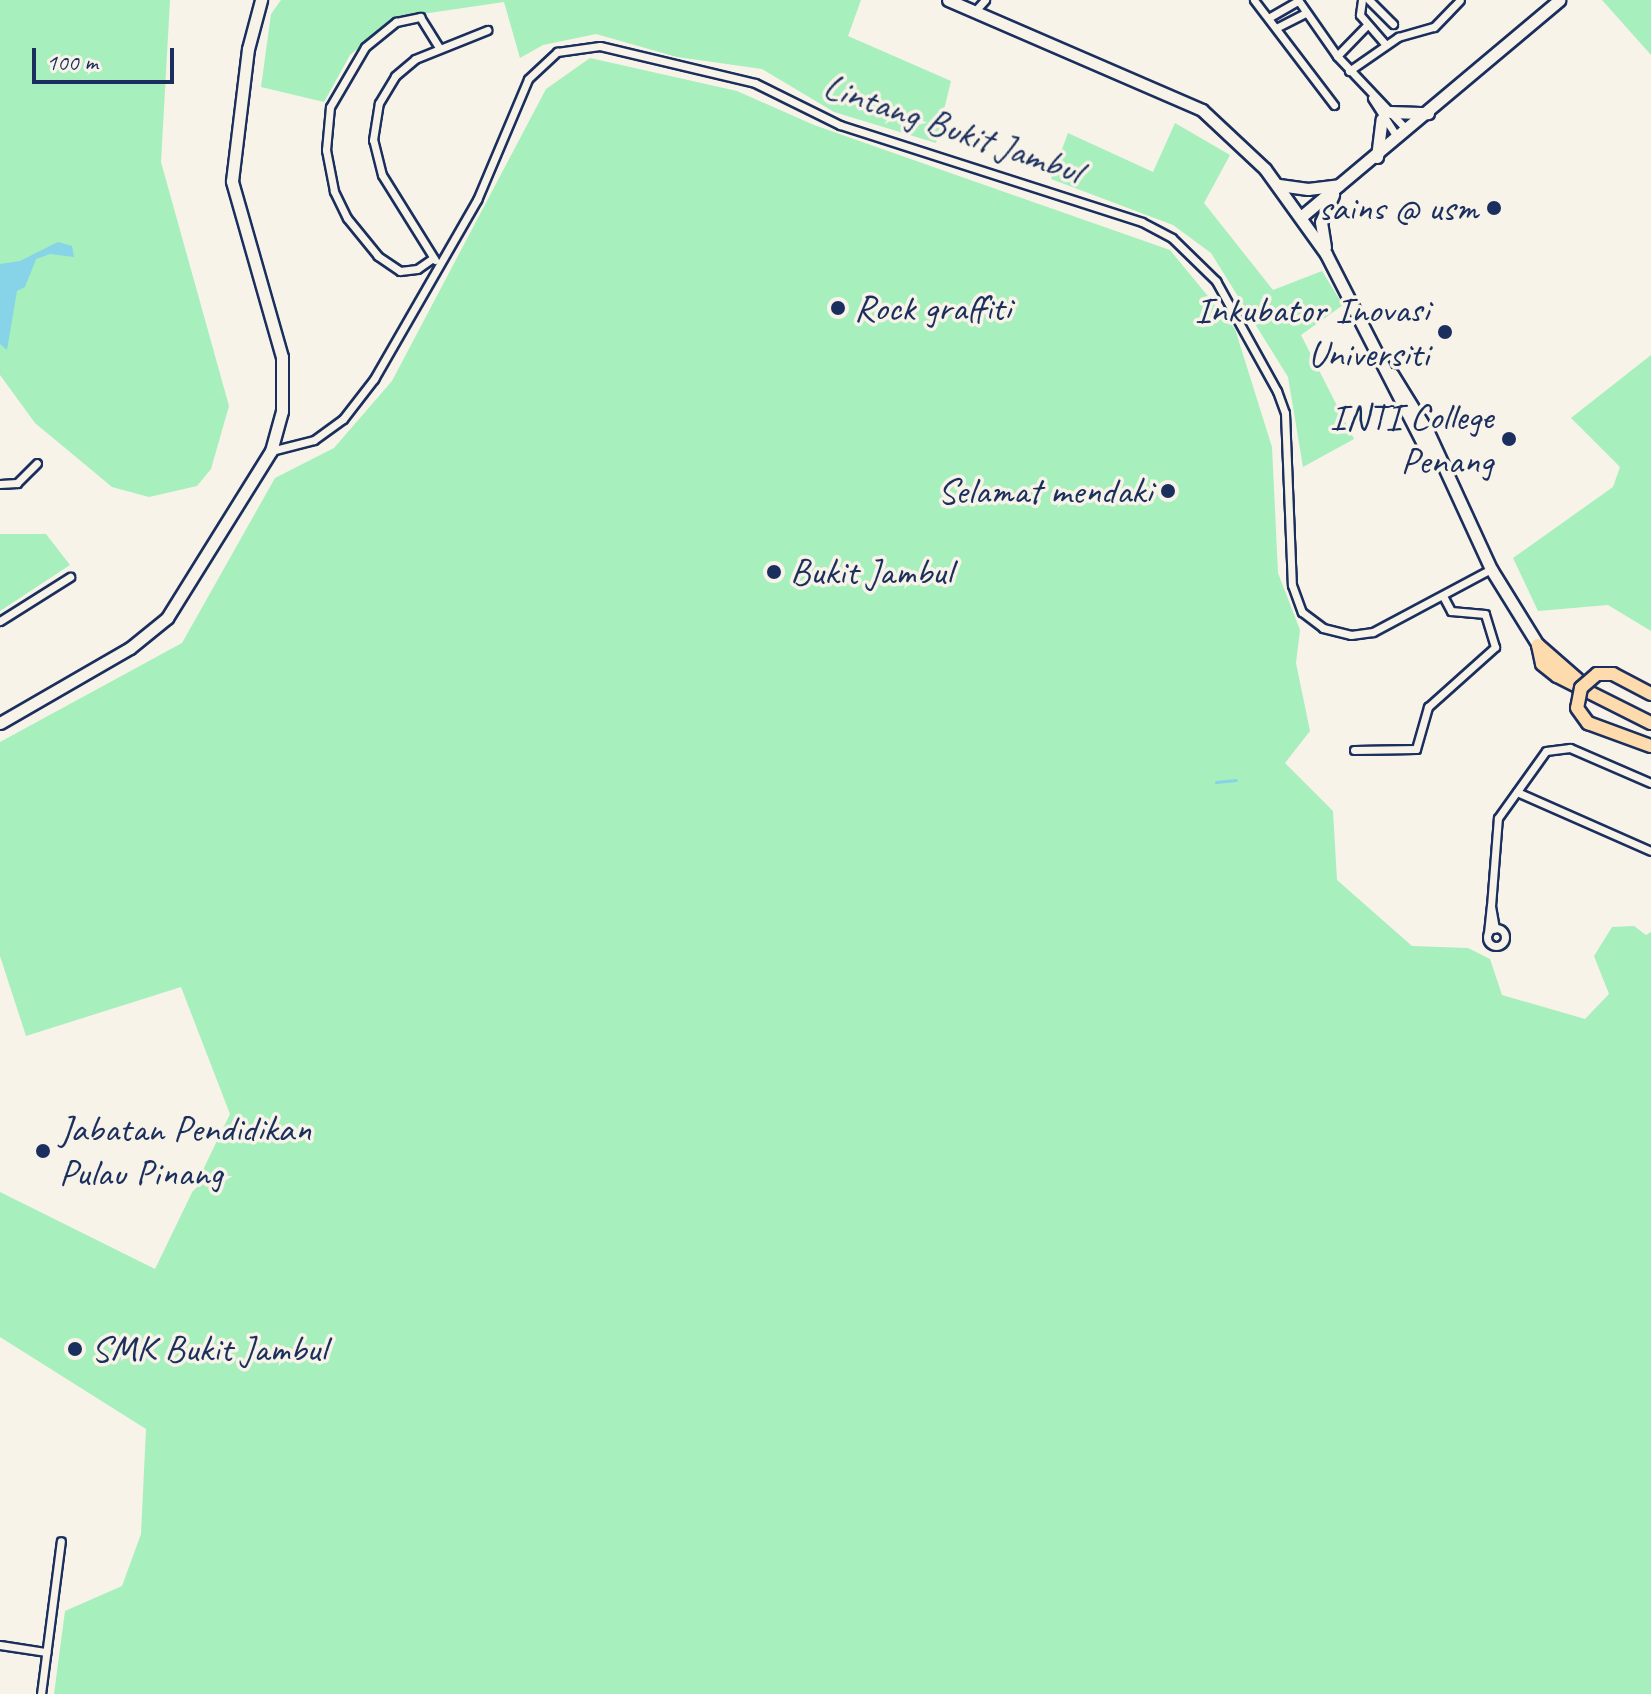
<!DOCTYPE html>
<html>
<head>
<meta charset="utf-8">
<style>
	body { margin:0 }
	#map { position:relative; width:1651px; height:1694px; overflow:hidden; background:#f7f3e8; font-family:Caveat,sans-serif }
	div>[style] { position:absolute }
	.green>* { inset:0; background:#a7efbc }
	.water>* { inset:0; background:#87d3e7 }
	.stream>* { height:3px; margin:-1.5px; padding:0 1.5px; transform-origin:1.5px; border-radius:1.5px; background:#87d3e7 }
	.roads { filter:drop-shadow(2px 0 #1b2f5e) drop-shadow(-2px 0 #1b2f5e) drop-shadow(0 2px #1b2f5e) drop-shadow(0 -2px #1b2f5e) }
	.street>* { height:7px; margin:-3.5px; padding:0 3.5px; transform-origin:3.5px; border-radius:3.5px; background:#f7f3e8 }
	.street>.ring { margin:-3.5px; padding:0; box-sizing:content-box; background:none; border:7px solid #f7f3e8; border-radius:50% }
	.secondary>* { height:11px; margin:-5.5px; padding:0 5.5px; transform-origin:5.5px; border-radius:5.5px; background:#f7f3e8 }
	.primary>* { height:12px; margin:-6px; padding:0 6px; transform-origin:6px; border-radius:6px; background:#fedbac }
	.bridges { filter:drop-shadow(2px 0 #1b2f5e) drop-shadow(-2px 0 #1b2f5e) drop-shadow(0 2px #1b2f5e) drop-shadow(0 -2px #1b2f5e) }
	.primary-bridge>* { height:12px; margin:-6px; padding:0 6px; transform-origin:6px; border-radius:6px; background:#fedbac }
	.dots>* { width:22px; height:22px; translate:-50% -50%; box-sizing:border-box; border:4px solid #f7f3e8; border-radius:50% }
	span { translate:-50% -50%; white-space:nowrap; text-align:center; line-height:1.15; -webkit-text-stroke:7px #f7f3e8; paint-order:stroke }
	.street-label { font-size:38px; color:#1b2f5e }
	.poi-label { font-size:38px; color:#1b2f5e }
	.right { translate:-100% -50%; text-align:right }
	.left { translate:0 -50%; text-align:left }
	.scale { position:absolute; left:32px; top:48px; width:142px; height:36px; box-sizing:border-box; border:4px solid #1b2f5e; border-top:0; padding-left:10px; font-size:24px; line-height:28px; white-space:nowrap; color:#1b2f5e; -webkit-text-stroke:6px #f7f3e8; paint-order:stroke }
</style>
</head>
<body>
<div id="map">
	<div class="green">
		<div style="clip-path:polygon(0 0,170px 0,161px 162px,229px 406px,211px 469px,197px 486px,149px 497px,112px 487px,35px 423px,0 375px)"></div>
		<div style="clip-path:polygon(281px 0,861px 0,848px 36px,951px 81px,936px 143px,834px 112px,762px 69px,677px 57px,596px 34px,543px 45px,520px 58px,504px 2px,395px 18px,350px 55px,324px 102px,261px 87px,271px 14px)"></div>
		<div style="clip-path:polygon(1602px 0,1651px 0,1651px 55px)"></div>
		<div style="clip-path:polygon(590px 58px,737px 91px,814px 125px,1170px 250px,1235px 329px,1272px 447px,1278px 573px,1300px 630px,1296px 663px,1310px 731px,1285px 763px,1333px 811px,1337px 880px,1412px 946px,1468px 948px,1490px 959px,1502px 995px,1585px 1019px,1609px 994px,1594px 956px,1612px 927px,1634px 926px,1646px 935px,1651px 932px,1651px 1694px,54px 1694px,65px 1611px,122px 1586px,141px 1534px,146px 1429px,0 1337px,0 1192px,155px 1269px,230px 1114px,181px 987px,26px 1036px,0 956px,0 742px,182px 643px,275px 478px,334px 448px,392px 381px,546px 89px)"></div>
		<div style="clip-path:polygon(1175px 123px,1230px 155px,1204px 203px,1273px 290px,1322px 271px,1343px 305px,1301px 335px,1354px 439px,1303px 467px,1288px 377px,1211px 253px,1173px 225px,1051px 179px,1068px 133px,1153px 172px)"></div>
		<div style="clip-path:polygon(1651px 355px,1651px 631px,1608px 605px,1538px 611px,1513px 558px,1613px 487px,1620px 467px,1571px 418px)"></div>
		<div style="clip-path:polygon(0 534px,46px 534px,70px 565px,0 611px)"></div>
	</div>
	<div class="water">
		<div style="clip-path:polygon(58px 242px,72px 246px,74px 257px,50px 254px,36px 259px,25px 287px,17px 291px,7px 350px,0 344px,0 264px,20px 261px)"></div>
	</div>
	<div class="stream">
		<div style="left:1216px;top:782px;width:20px;rotate:-6deg"></div>
	</div>
	<div class="roads">
		<div class="street">
			<div style="left:1254px;top:0;width:132px;rotate:52.7deg"></div>
			<div style="left:1298px;top:0;width:68px;rotate:55.1deg"></div>
			<div style="left:1337px;top:56px;width:100px;rotate:46.6deg"></div>
			<div style="left:1362px;top:0;width:15px;rotate:98deg"></div>
			<div style="left:1360px;top:15px;width:38px;rotate:49deg"></div>
			<div style="left:1369px;top:0;width:34px;rotate:45deg"></div>
			<div style="left:975px;top:11px;width:15px;rotate:-48deg"></div>
			<div style="left:1270px;top:17px;width:32px;rotate:-30deg"></div>
			<div style="left:1278px;top:27px;width:31px;rotate:-27deg"></div>
			<div style="left:1337px;top:56px;width:43px;rotate:-45.9deg"></div>
			<div style="left:1349px;top:71px;width:60px;rotate:-34.8deg"></div>
			<div style="left:1398px;top:37px;width:37px;rotate:-16deg"></div>
			<div style="left:1434px;top:27px;width:37px;rotate:-46deg"></div>
			<div style="left:1372px;top:98px;width:46px;rotate:57.3deg"></div>
			<div style="left:433px;top:258px;width:19px;rotate:145deg"></div>
			<div style="left:417px;top:269px;width:17px;rotate:173deg"></div>
			<div style="left:400px;top:271px;width:27px;rotate:-146deg"></div>
			<div style="left:378px;top:256px;width:49px;rotate:-129.2deg"></div>
			<div style="left:347px;top:218px;width:30px;rotate:-116deg"></div>
			<div style="left:334px;top:191px;width:42px;rotate:-101deg"></div>
			<div style="left:326px;top:150px;width:43px;rotate:-84.7deg"></div>
			<div style="left:330px;top:107px;width:69px;rotate:-59.7deg"></div>
			<div style="left:365px;top:47px;width:40px;rotate:-39deg"></div>
			<div style="left:396px;top:22px;width:25px;rotate:-12deg"></div>
			<div style="left:420px;top:17px;width:36px;rotate:58deg"></div>
			<div style="left:435px;top:260px;width:100px;rotate:-121.9deg"></div>
			<div style="left:382px;top:175px;width:36px;rotate:-104deg"></div>
			<div style="left:373px;top:140px;width:37px;rotate:-81deg"></div>
			<div style="left:379px;top:103px;width:31px;rotate:-59deg"></div>
			<div style="left:395px;top:76px;width:26px;rotate:-40deg"></div>
			<div style="left:415px;top:59px;width:78px;rotate:-21.9deg"></div>
			<div style="left:271px;top:451px;width:44px;rotate:-14.3deg"></div>
			<div style="left:314px;top:440px;width:36px;rotate:-36deg"></div>
			<div style="left:343px;top:419px;width:51px;rotate:-52.2deg"></div>
			<div style="left:374px;top:379px;width:207px;rotate:-60.1deg"></div>
			<div style="left:477px;top:200px;width:131px;rotate:-67.1deg"></div>
			<div style="left:528px;top:79px;width:40px;rotate:-43deg"></div>
			<div style="left:557px;top:52px;width:43px;rotate:-7.9deg"></div>
			<div style="left:600px;top:46px;width:159px;rotate:13.4deg"></div>
			<div style="left:755px;top:83px;width:95px;rotate:26.3deg"></div>
			<div style="left:840px;top:125px;width:317px;rotate:17.8deg"></div>
			<div style="left:1142px;top:222px;width:34px;rotate:28deg"></div>
			<div style="left:1172px;top:238px;width:62px;rotate:44.3deg"></div>
			<div style="left:1216px;top:281px;width:126px;rotate:61deg"></div>
			<div style="left:1277px;top:391px;width:23px;rotate:70deg"></div>
			<div style="left:1285px;top:413px;width:172px;rotate:87.7deg"></div>
			<div style="left:1292px;top:585px;width:29px;rotate:70deg"></div>
			<div style="left:1302px;top:612px;width:26px;rotate:37deg"></div>
			<div style="left:1323px;top:628px;width:29px;rotate:14deg"></div>
			<div style="left:1351px;top:635px;width:22px;rotate:-8deg"></div>
			<div style="left:1373px;top:632px;width:134px;rotate:-28.1deg"></div>
			<div style="left:0;top:484px;width:17px;rotate:-3deg"></div>
			<div style="left:17px;top:483px;width:28px;rotate:-45deg"></div>
			<div style="left:0;top:621px;width:83px;rotate:-32.2deg"></div>
			<div style="left:1354px;top:750px;width:62px;rotate:-0.9deg"></div>
			<div style="left:1416px;top:749px;width:44px;rotate:-74.1deg"></div>
			<div style="left:1428px;top:707px;width:90px;rotate:-41.8deg"></div>
			<div style="left:1495px;top:647px;width:34px;rotate:-107deg"></div>
			<div style="left:1485px;top:614px;width:34px;rotate:-175deg"></div>
			<div style="left:1451px;top:611px;width:17px;rotate:-118deg"></div>
			<div style="left:1517px;top:792px;width:146px;rotate:23.8deg"></div>
			<div style="left:1491px;top:906px;width:88px;rotate:-85.5deg"></div>
			<div style="left:1498px;top:818px;width:82px;rotate:-54.4deg"></div>
			<div style="left:1546px;top:751px;width:24px;rotate:-7deg"></div>
			<div style="left:1570px;top:748px;width:88px;rotate:23.4deg"></div>
			<div class="ring" style="left:1487px;top:928px;width:11px;height:11px"></div>
			<div style="left:1488px;top:933px;width:27px;rotate:-84deg"></div>
			<div style="left:1491px;top:906px;width:23px;rotate:80deg"></div>
			<div style="left:0;top:1645px;width:47px;rotate:8.7deg"></div>
			<div style="left:41px;top:1694px;width:154px;rotate:-82.6deg"></div>
		</div>
		<div class="secondary">
			<div style="left:948px;top:0;width:277px;rotate:23.4deg"></div>
			<div style="left:1202px;top:110px;width:86px;rotate:43.1deg"></div>
			<div style="left:1265px;top:169px;width:105px;rotate:54.3deg"></div>
			<div style="left:1326px;top:254px;width:224px;rotate:62.9deg"></div>
			<div style="left:1428px;top:453px;width:12px;rotate:35deg"></div>
			<div style="left:1390px;top:112px;width:38px;rotate:2deg"></div>
			<div style="left:1377px;top:157px;width:38px;rotate:-83deg"></div>
			<div style="left:1279px;top:185px;width:29px;rotate:8deg"></div>
			<div style="left:1308px;top:189px;width:31px;rotate:-7deg"></div>
			<div style="left:1302px;top:216px;width:336px;rotate:-40deg"></div>
			<div style="left:1325px;top:247px;width:25px;rotate:-99deg"></div>
			<div style="left:1321px;top:222px;width:30px;rotate:-66deg"></div>
			<div style="left:1392px;top:374px;width:68px;rotate:58.2deg"></div>
			<div style="left:1428px;top:432px;width:151px;rotate:65.3deg"></div>
			<div style="left:1491px;top:569px;width:89px;rotate:58.3deg"></div>
			<div style="left:0;top:723px;width:150px;rotate:-30deg"></div>
			<div style="left:130px;top:648px;width:48px;rotate:-39deg"></div>
			<div style="left:167px;top:618px;width:197px;rotate:-58.1deg"></div>
			<div style="left:271px;top:451px;width:41px;rotate:-74.6deg"></div>
			<div style="left:282px;top:411px;width:54px;rotate:-90deg"></div>
			<div style="left:282px;top:357px;width:183px;rotate:-105.9deg"></div>
			<div style="left:232px;top:181px;width:133px;rotate:-83.1deg"></div>
			<div style="left:248px;top:49px;width:51px;rotate:-75.1deg"></div>
		</div>
		<div class="primary">
			<div style="left:1538px;top:645px;width:19px;rotate:78deg"></div>
			<div style="left:1542px;top:664px;width:19px;rotate:39deg"></div>
			<div style="left:1557px;top:676px;width:105px;rotate:26.6deg"></div>
			<div style="left:1538px;top:645px;width:52px;rotate:41.1deg"></div>
		</div>
	</div>
	<div class="bridges">
		<div class="primary-bridge">
			<div style="left:1651px;top:694px;width:43px;rotate:-152.2deg"></div>
			<div style="left:1613px;top:674px;width:16px;rotate:180deg"></div>
			<div style="left:1597px;top:674px;width:21px;rotate:139deg"></div>
			<div style="left:1581px;top:688px;width:20px;rotate:101deg"></div>
			<div style="left:1577px;top:708px;width:19px;rotate:54deg"></div>
			<div style="left:1588px;top:723px;width:67px;rotate:20.1deg"></div>
		</div>
	</div>
	<div class="dots">
		<div style="left:1494px;top:208px;background:#1b2f5e"></div>
		<div style="left:838px;top:308px;background:#1b2f5e"></div>
		<div style="left:1445px;top:332px;background:#1b2f5e"></div>
		<div style="left:1509px;top:439px;background:#1b2f5e"></div>
		<div style="left:1168px;top:491px;background:#1b2f5e"></div>
		<div style="left:774px;top:572px;background:#1b2f5e"></div>
		<div style="left:43px;top:1151px;background:#1b2f5e"></div>
		<div style="left:75px;top:1349px;background:#1b2f5e"></div>
	</div>
	<div class="street-label">
		<span style="left:953px;top:128px;rotate:19deg">Lintang Bukit Jambul</span>
	</div>
	<div class="poi-label">
		<span class="right" style="left:1478px;top:208px">sains @ usm</span>
		<span class="left" style="left:854px;top:308px">Rock graffiti</span>
		<span class="right" style="left:1429px;top:332px">Inkubator Inovasi<br>Universiti</span>
		<span class="right" style="left:1493px;top:439px">INTI College<br>Penang</span>
		<span class="right" style="left:1152px;top:491px">Selamat mendaki</span>
		<span class="left" style="left:790px;top:572px">Bukit Jambul</span>
		<span class="left" style="left:59px;top:1151px">Jabatan Pendidikan<br>Pulau Pinang</span>
		<span class="left" style="left:91px;top:1349px">SMK Bukit Jambul</span>
	</div>
	<div class="scale">100 m</div>
</div>
</body>
</html>
